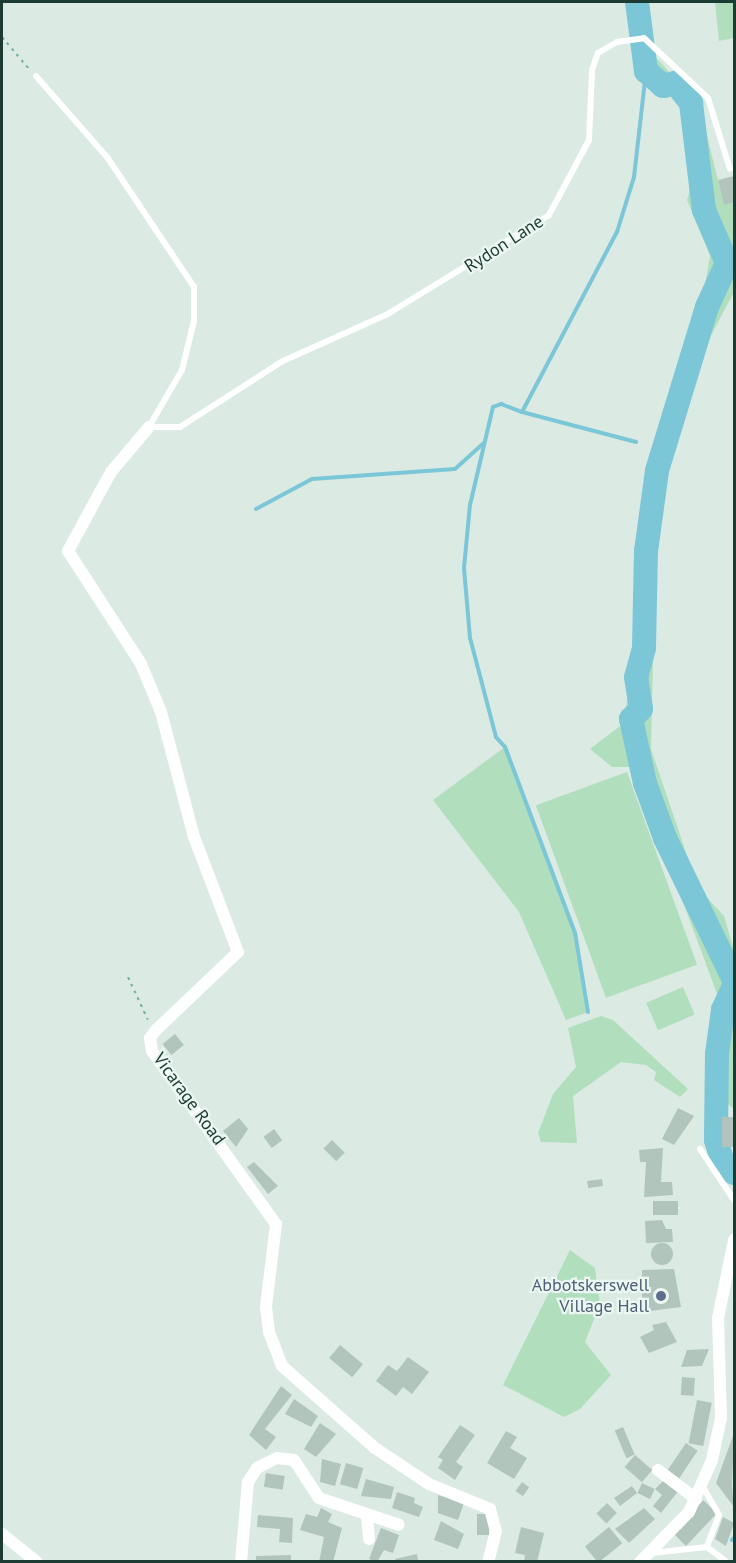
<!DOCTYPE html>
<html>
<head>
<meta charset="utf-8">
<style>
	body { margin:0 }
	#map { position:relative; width:736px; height:1563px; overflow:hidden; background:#dceae4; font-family:"PT Sans",sans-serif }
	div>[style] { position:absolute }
	.green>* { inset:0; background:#b1dfbe; transform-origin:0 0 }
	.stream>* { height:4px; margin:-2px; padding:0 2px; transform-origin:2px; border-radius:2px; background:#7bc7d7 }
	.river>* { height:24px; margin:-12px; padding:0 12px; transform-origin:12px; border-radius:12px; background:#7bc7d7 }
	.building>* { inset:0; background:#b1c5bd; transform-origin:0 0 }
	.round { border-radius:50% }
	.path>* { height:2px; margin-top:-1px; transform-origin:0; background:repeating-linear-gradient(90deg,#78b2a1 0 3px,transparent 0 7.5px) }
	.service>* { height:6px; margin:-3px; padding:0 3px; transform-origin:3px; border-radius:3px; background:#fff }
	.minor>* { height:12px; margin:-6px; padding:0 6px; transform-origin:6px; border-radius:6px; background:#fff }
	.dots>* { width:16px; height:16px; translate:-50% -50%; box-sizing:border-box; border:3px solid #ecf7f2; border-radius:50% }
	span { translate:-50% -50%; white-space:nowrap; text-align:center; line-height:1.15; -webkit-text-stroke:4.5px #ecf7f2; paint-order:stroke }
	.street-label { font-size:18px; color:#1c3b33 }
	.service-label { font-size:18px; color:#4e5e75 }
	.right { translate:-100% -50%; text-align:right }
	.frame { position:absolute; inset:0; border:3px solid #1c3b33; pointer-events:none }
</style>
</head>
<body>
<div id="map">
	<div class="green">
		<div style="clip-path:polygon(715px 2px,734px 2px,734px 38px,719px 41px)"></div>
		<div style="clip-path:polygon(646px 47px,699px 104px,724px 204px,734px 202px,734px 292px,699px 358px,657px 491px,651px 749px,698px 888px,724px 916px,734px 950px,734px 1109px,717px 1095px,723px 1010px,633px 767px,612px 767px,590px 749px,624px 723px,640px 596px,643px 506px,653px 447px,701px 308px,710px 256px,687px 200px,695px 170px,675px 84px,663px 86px,646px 71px)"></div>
		<div style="clip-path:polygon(505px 747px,575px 933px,588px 1012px,566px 1020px,519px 912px,433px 800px)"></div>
		<div style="left:627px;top:772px;width:205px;height:97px;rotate:70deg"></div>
		<div style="left:683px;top:987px;width:30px;height:40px;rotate:67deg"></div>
		<div style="clip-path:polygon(601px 1016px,613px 1020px,688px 1089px,680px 1097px,654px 1080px,656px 1072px,646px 1065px,621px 1062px,573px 1096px,577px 1143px,541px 1142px,538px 1133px,553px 1094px,576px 1067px,568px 1028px)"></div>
		<div style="clip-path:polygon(570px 1250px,595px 1268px,600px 1304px,585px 1342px,611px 1375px,580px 1409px,564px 1417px,503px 1385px)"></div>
	</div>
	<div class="stream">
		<div style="left:522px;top:412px;width:118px;rotate:14.7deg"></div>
		<div style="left:256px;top:509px;width:64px;rotate:-28.2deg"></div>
		<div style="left:312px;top:479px;width:143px;rotate:-4deg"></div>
		<div style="left:455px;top:469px;width:38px;rotate:-42deg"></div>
		<div style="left:588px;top:1012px;width:80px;rotate:-99.3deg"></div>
		<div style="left:575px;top:933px;width:199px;rotate:-110.6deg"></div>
		<div style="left:505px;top:747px;width:13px;rotate:-132deg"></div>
		<div style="left:496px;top:737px;width:102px;rotate:-104.7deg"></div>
		<div style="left:470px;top:638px;width:70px;rotate:-94.9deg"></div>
		<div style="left:464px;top:568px;width:63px;rotate:-84.6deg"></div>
		<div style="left:470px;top:505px;width:101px;rotate:-76.8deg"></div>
		<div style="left:493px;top:407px;width:9px;rotate:-21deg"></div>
		<div style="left:501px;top:404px;width:22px;rotate:21deg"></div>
		<div style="left:522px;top:412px;width:204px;rotate:-62.2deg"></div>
		<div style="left:617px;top:232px;width:58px;rotate:-72.8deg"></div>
		<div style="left:634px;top:177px;width:107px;rotate:-83.5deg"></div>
		<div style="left:732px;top:1540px;width:3px;rotate:-45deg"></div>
	</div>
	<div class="river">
		<div style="left:637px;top:2px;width:70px;rotate:82.6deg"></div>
		<div style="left:646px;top:71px;width:23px;rotate:41deg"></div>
		<div style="left:663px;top:86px;width:12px;rotate:-14deg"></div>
		<div style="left:675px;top:83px;width:26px;rotate:51deg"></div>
		<div style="left:691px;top:103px;width:108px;rotate:83.1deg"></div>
		<div style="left:704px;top:210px;width:58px;rotate:66.5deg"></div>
		<div style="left:727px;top:263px;width:48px;rotate:114.4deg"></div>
		<div style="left:707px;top:307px;width:171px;rotate:107deg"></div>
		<div style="left:657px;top:471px;width:81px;rotate:97.8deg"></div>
		<div style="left:646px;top:551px;width:97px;rotate:91.2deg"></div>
		<div style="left:644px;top:648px;width:30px;rotate:105deg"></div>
		<div style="left:636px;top:677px;width:32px;rotate:81deg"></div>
		<div style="left:641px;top:709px;width:14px;rotate:135deg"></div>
		<div style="left:631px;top:719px;width:66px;rotate:77.7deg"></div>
		<div style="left:645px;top:783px;width:59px;rotate:70deg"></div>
		<div style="left:665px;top:838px;width:158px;rotate:64.1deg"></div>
		<div style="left:734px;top:986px;width:26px;rotate:115deg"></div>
		<div style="left:723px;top:1010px;width:44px;rotate:97.8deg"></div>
		<div style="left:717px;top:1054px;width:86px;rotate:90.7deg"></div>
		<div style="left:716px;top:1140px;width:27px;rotate:73deg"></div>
		<div style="left:724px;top:1166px;width:12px;rotate:35deg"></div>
	</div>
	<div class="building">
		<div style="clip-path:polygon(734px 176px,734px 202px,724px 205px,718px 180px)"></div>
		<div style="left:175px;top:1034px;width:14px;height:16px;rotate:51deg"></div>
		<div style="clip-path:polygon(678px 1108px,694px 1116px,674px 1145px,662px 1139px)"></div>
		<div style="left:722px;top:1117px;width:12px;height:30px"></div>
		<div style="clip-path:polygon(239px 1118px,248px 1129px,236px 1147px,223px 1131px)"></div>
		<div style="left:274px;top:1129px;width:14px;height:13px;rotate:54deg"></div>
		<div style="left:332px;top:1140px;width:18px;height:12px;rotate:45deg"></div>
		<div style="clip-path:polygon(663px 1148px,661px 1182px,672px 1182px,673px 1195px,644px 1197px,646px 1162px,640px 1162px,639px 1150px)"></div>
		<div style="clip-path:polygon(254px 1162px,278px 1186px,268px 1194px,247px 1167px)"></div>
		<div style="left:602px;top:1179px;width:7px;height:15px;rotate:82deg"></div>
		<div style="left:653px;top:1201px;width:25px;height:14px"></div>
		<div style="clip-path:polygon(662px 1220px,666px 1229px,672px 1229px,673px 1242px,646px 1243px,645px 1221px)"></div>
		<div class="round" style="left:651px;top:1243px;width:22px;height:22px"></div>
		<div style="clip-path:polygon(674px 1269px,681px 1307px,642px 1312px,642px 1270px)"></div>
		<div style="clip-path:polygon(666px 1322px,677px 1342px,649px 1353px,640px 1337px,654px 1330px,652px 1325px)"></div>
		<div style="left:340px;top:1345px;width:30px;height:17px;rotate:40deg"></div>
		<div style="clip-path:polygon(709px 1349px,702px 1366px,681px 1367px,687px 1350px)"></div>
		<div style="clip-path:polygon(408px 1357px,429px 1372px,412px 1394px,403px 1387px,396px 1396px,376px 1381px,388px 1365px,397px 1371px)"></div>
		<div style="left:682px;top:1377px;width:13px;height:18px;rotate:4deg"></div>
		<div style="clip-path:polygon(281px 1386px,292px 1395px,265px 1429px,276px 1437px,266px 1450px,249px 1435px)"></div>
		<div style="clip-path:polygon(294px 1399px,318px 1416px,311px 1427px,285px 1414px)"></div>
		<div style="left:697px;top:1400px;width:15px;height:44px;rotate:11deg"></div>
		<div style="clip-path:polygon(320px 1423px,336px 1434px,316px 1457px,304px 1449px)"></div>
		<div style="clip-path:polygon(460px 1425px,475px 1435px,456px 1462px,463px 1467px,455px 1480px,438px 1468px,443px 1460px,438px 1457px)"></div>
		<div style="left:623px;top:1427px;width:30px;height:9px;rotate:67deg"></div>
		<div style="clip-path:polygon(506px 1431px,517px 1437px,510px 1448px,527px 1458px,514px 1479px,487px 1463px)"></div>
		<div style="clip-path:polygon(734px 1433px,732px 1486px,734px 1507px,716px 1483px)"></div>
		<div style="left:686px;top:1443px;width:14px;height:33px;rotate:34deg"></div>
		<div style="left:635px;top:1455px;width:23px;height:16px;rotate:41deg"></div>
		<div style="clip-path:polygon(322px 1459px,341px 1464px,335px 1486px,320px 1482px)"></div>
		<div style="left:346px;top:1463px;width:18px;height:22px;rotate:16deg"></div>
		<div style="left:266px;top:1473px;width:19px;height:14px;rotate:9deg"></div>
		<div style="clip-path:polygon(366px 1479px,394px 1487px,391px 1499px,361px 1496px)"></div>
		<div style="clip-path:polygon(665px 1479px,679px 1490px,661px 1513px,653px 1506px,662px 1495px,655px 1489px)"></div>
		<div style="left:522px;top:1482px;width:9px;height:11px;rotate:36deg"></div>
		<div style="left:642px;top:1483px;width:14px;height:11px;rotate:25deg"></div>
		<div style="clip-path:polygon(632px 1486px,637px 1493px,620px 1506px,614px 1498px)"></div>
		<div style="clip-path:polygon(397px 1492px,415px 1498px,414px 1503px,423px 1507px,419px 1517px,392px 1508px)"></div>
		<div style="clip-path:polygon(438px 1495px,464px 1503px,458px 1520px,438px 1513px)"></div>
		<div style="clip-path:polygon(703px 1500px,717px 1513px,686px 1546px,675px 1535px)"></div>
		<div style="left:607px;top:1503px;width:14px;height:15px;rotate:45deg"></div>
		<div style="clip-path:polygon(321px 1508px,332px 1514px,328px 1522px,342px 1528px,333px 1562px,319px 1562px,324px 1537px,300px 1530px,306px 1514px,317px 1517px)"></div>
		<div style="clip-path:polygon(644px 1508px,655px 1519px,629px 1543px,615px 1529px)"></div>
		<div style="left:477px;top:1514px;width:12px;height:21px"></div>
		<div style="clip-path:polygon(258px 1515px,293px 1518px,292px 1543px,279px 1542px,280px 1529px,257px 1527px)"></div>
		<div style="clip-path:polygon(723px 1517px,734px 1523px,726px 1546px,715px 1539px)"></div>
		<div style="clip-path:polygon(441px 1521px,464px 1534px,458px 1549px,434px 1540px)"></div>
		<div style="clip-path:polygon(521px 1527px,544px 1533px,537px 1562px,524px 1562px,525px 1555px,515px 1553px)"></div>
		<div style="left:609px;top:1527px;width:21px;height:31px;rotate:51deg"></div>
		<div style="clip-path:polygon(381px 1528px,399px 1535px,393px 1553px,384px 1550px,377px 1562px,369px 1559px)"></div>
		<div style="clip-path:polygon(417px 1554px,418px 1562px,396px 1562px,395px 1559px)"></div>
		<div style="clip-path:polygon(291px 1555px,291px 1562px,256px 1562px,256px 1556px)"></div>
	</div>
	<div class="path">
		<div style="left:2px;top:37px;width:42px;rotate:49.8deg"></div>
		<div style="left:128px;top:977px;width:47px;rotate:65.1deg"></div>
	</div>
	<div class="service">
		<div style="left:36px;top:76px;width:108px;rotate:48.8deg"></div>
		<div style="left:107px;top:157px;width:156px;rotate:56.2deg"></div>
		<div style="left:194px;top:287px;width:34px;rotate:90deg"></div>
		<div style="left:194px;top:321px;width:50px;rotate:103.8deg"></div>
		<div style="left:182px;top:370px;width:66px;rotate:120.1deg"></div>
		<div style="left:149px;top:427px;width:31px"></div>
		<div style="left:180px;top:427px;width:122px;rotate:-32.7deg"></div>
		<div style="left:283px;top:361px;width:113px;rotate:-24.1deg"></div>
		<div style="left:386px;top:315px;width:191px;rotate:-31.5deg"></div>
		<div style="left:549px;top:215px;width:85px;rotate:-61.9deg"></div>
		<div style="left:589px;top:140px;width:70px;rotate:-87.5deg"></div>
		<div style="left:592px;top:70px;width:18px;rotate:-71deg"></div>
		<div style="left:598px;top:53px;width:22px;rotate:-30deg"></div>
		<div style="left:617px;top:42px;width:27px;rotate:-8deg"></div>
		<div style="left:644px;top:38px;width:88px;rotate:43.2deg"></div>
		<div style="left:708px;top:98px;width:74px;rotate:72.8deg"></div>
		<div style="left:700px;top:1149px;width:61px;rotate:56.3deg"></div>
		<div style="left:703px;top:1487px;width:32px;rotate:60deg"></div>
		<div style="left:719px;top:1515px;width:34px;rotate:111deg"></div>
		<div style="left:652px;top:1553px;width:55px;rotate:-6.2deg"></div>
		<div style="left:707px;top:1547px;width:25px;rotate:37deg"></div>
	</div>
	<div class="minor">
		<div style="left:149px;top:427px;width:59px;rotate:130.2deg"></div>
		<div style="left:111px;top:472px;width:90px;rotate:118.6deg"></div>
		<div style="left:68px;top:551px;width:135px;rotate:57.1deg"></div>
		<div style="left:141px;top:664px;width:52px;rotate:67.4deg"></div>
		<div style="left:161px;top:712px;width:129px;rotate:75.2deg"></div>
		<div style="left:194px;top:837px;width:123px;rotate:69.1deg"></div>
		<div style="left:238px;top:952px;width:113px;rotate:136.4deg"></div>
		<div style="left:156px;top:1030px;width:10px;rotate:127deg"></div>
		<div style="left:150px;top:1038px;width:13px;rotate:81deg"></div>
		<div style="left:152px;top:1051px;width:213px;rotate:54.4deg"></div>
		<div style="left:276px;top:1224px;width:84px;rotate:96.9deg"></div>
		<div style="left:266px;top:1307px;width:25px;rotate:83deg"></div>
		<div style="left:269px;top:1332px;width:36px;rotate:69deg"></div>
		<div style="left:282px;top:1366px;width:124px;rotate:41.4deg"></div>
		<div style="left:375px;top:1448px;width:65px;rotate:33.7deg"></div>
		<div style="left:429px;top:1484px;width:66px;rotate:22.3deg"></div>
		<div style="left:490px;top:1509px;width:23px;rotate:75deg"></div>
		<div style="left:496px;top:1531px;width:32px;rotate:104deg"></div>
		<div style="left:658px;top:1470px;width:48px;rotate:37.3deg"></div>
		<div style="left:367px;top:1516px;width:23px;rotate:85deg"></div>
		<div style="left:2px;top:1534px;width:45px;rotate:38.7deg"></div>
		<div style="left:241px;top:1562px;width:80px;rotate:-85deg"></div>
		<div style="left:248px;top:1482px;width:17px;rotate:-57deg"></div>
		<div style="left:257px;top:1468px;width:22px;rotate:-27deg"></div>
		<div style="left:277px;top:1458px;width:17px;rotate:7deg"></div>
		<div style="left:294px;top:1460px;width:45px;rotate:56.7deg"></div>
		<div style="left:319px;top:1498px;width:84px;rotate:18.6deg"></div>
		<div style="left:640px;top:1562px;width:70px;rotate:-45.6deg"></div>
		<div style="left:689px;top:1512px;width:57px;rotate:-66.1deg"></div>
		<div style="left:712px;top:1460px;width:43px;rotate:-77.9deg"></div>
		<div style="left:721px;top:1418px;width:100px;rotate:-91.7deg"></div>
		<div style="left:718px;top:1318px;width:80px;rotate:-78.4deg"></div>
	</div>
	<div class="dots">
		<div style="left:661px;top:1296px;background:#5c6f8a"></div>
	</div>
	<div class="street-label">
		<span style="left:504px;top:244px;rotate:-33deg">Rydon Lane</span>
		<span style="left:189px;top:1099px;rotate:54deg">Vicarage Road</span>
	</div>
	<div class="service-label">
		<span class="right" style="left:649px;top:1296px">Abbotskerswell<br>Village Hall</span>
	</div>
	<div class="frame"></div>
</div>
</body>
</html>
